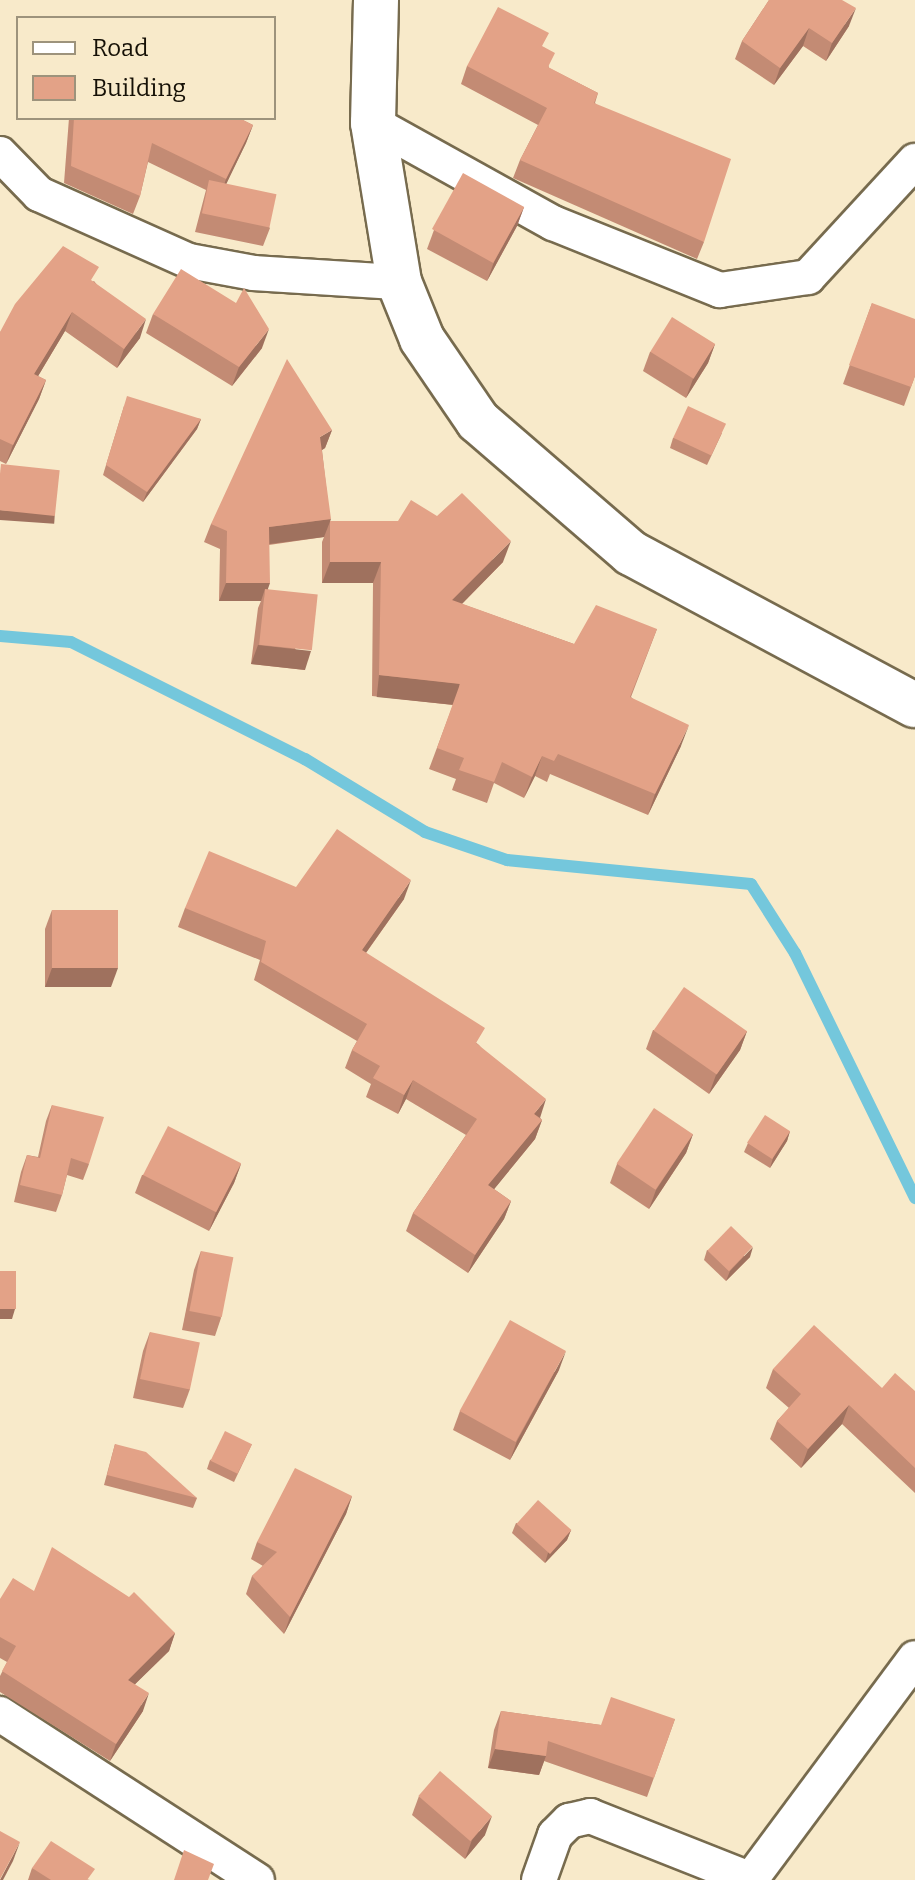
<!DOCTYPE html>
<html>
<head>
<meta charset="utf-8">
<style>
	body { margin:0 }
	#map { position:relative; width:915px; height:1880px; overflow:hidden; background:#f8eaca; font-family:Bitter,serif }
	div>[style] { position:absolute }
	.stream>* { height:12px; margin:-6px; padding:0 6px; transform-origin:6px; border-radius:6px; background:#74c7dc }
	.roads { filter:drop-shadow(2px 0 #776b4e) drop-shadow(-2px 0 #776b4e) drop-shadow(0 2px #776b4e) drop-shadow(0 -2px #776b4e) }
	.minor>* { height:34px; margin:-17px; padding:0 17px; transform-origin:17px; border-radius:17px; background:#fff }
	.tertiary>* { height:44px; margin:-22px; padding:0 22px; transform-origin:22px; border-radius:22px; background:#fff }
	.wall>* { inset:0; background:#c38b74 }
	.shaded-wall>* { inset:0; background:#9f715e; transform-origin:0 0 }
	.building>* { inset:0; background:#e3a287; transform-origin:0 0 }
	span { translate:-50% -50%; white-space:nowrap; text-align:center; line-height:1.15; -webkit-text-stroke:6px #f8eaca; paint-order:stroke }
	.legend { position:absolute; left:16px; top:16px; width:260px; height:104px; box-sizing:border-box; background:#f8eaca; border:2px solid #9d937c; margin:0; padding:10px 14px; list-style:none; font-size:24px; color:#151006 }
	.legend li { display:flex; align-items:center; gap:16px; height:40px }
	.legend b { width:40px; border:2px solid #9d937c }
</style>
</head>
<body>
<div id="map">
	<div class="stream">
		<div style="left:0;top:636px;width:71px;rotate:4.8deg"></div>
		<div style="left:71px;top:642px;width:262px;rotate:26.6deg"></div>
		<div style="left:305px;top:759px;width:140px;rotate:31.3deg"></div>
		<div style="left:425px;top:832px;width:87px;rotate:18.9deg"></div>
		<div style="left:507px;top:860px;width:245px;rotate:5.6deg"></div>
		<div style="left:751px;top:884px;width:82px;rotate:57.5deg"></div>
		<div style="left:795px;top:953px;width:273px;rotate:63.9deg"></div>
	</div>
	<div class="roads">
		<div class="minor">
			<div style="left:373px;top:123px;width:206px;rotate:29.1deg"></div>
			<div style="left:553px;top:223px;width:180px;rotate:21.9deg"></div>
			<div style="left:720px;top:290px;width:89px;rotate:-8.4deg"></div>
			<div style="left:808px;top:277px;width:158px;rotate:-47.3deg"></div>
			<div style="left:0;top:154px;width:56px;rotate:45.7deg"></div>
			<div style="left:39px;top:194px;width:164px;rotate:24.1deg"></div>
			<div style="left:189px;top:261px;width:66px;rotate:10.5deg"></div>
			<div style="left:254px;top:273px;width:145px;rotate:3.6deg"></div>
			<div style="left:0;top:1714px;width:306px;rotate:32.9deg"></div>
			<div style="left:751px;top:1879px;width:275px;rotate:-53.4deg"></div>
			<div style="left:539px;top:1880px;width:48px;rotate:-70.4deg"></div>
			<div style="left:555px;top:1835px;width:20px;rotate:-45deg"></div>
			<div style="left:569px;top:1821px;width:22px;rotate:-13deg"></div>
			<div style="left:590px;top:1816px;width:174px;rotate:21.6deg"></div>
		</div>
		<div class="tertiary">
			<div style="left:376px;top:0;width:123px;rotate:91.4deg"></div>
			<div style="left:373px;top:123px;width:161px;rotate:80.7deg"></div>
			<div style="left:399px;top:282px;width:61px;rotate:68deg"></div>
			<div style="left:422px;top:339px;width:99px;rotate:55.7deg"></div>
			<div style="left:478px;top:421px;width:202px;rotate:40.8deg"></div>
			<div style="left:631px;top:553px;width:322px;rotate:28.2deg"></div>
		</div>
	</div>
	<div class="wall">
		<div style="clip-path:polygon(769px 0,849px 26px,826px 61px,803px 46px,774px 85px,735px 59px,742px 41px)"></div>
		<div style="clip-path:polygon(544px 47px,549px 68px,598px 93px,595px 103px,704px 242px,697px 259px,513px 178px,520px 160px,538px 125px,461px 84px,467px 66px)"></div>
		<div style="clip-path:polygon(69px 118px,239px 118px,253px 125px,246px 143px,226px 184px,270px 228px,263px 246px,195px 232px,206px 190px,148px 162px,140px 196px,133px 214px,64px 183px)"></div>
		<div style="clip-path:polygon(524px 207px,517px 226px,487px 281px,427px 249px,434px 230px)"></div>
		<div style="clip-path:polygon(94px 281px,140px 338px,117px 368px,65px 331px,38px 376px,46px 380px,39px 399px,6px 464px,0 461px,0 332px)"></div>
		<div style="clip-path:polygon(872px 303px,915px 376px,904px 406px,843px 384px)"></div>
		<div style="clip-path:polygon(153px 314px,262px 348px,232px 386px,146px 333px)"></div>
		<div style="clip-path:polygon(715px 344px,708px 363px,686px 398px,643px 371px,650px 352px)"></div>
		<div style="clip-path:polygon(124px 406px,201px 419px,197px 429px,143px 502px,103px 475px)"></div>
		<div style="clip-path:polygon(332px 430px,325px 448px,322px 450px,330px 521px,503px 562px,462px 604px,574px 644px,657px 629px,631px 697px,681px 746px,648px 815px,550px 774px,547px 782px,535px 776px,524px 798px,494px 783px,487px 803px,452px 790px,456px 779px,429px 769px,453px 705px,372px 696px,373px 583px,322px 583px,322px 542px,324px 537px,269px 545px,268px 589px,305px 670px,251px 664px,258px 608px,261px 601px,219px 601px,220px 549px,204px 542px,211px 524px)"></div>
		<div style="clip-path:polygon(722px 433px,707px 465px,670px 448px,673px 438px)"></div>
		<div style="clip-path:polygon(296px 887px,404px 899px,366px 953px,479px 1045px,542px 1120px,535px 1139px,494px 1189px,511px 1201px,504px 1219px,468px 1273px,406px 1231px,413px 1213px,466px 1135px,406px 1099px,398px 1114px,366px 1097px,371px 1084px,345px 1068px,352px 1050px,357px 1041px,254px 980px,260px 960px,178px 927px,185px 908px)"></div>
		<div style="clip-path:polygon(52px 910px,111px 987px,45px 987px,45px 929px)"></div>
		<div style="clip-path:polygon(653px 1030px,747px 1031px,740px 1050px,709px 1094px,646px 1049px)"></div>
		<div style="clip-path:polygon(52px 1105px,89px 1164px,83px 1180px,67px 1175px,62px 1195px,56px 1212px,14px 1202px,21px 1172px,27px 1155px,38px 1157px,46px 1121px)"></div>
		<div style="clip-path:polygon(790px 1131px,787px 1141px,770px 1168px,744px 1152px,748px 1143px)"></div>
		<div style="clip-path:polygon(693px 1134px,686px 1153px,649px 1209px,610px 1183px,617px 1164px)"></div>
		<div style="clip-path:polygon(241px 1164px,234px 1183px,209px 1231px,135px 1193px,142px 1175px)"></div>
		<div style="clip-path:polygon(707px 1250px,750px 1257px,726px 1281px,704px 1260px)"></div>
		<div style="clip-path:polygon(201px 1251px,221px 1318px,215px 1336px,182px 1330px,194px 1270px)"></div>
		<div style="clip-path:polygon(150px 1332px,190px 1389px,183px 1408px,133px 1398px,143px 1351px)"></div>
		<div style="clip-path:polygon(773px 1369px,882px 1388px,915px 1391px,915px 1493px,842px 1424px,801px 1468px,770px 1439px,777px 1421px,789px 1408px,766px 1388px)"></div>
		<div style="clip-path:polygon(559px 1370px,510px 1460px,453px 1430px,460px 1411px)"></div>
		<div style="clip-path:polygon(115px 1444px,197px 1498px,193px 1508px,104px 1485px)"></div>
		<div style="clip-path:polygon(252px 1444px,234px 1482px,207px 1469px,210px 1460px)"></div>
		<div style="clip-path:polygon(352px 1496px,346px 1514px,284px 1634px,246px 1594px,252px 1576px,263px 1566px,251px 1559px,257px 1542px)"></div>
		<div style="clip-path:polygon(516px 1523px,571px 1530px,567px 1540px,545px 1563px,512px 1533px)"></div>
		<div style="clip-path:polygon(34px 1591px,175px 1633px,169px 1651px,135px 1684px,143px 1711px,110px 1761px,0 1692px,0 1676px,7px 1662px,0 1658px,0 1599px)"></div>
		<div style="clip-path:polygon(501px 1711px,601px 1725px,675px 1719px,647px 1797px,544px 1761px,539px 1775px,488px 1768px,494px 1730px)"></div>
		<div style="clip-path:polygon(419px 1796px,485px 1835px,465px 1859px,412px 1815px)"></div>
		<div style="clip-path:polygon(32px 1868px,90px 1880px,28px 1880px)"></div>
	</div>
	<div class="shaded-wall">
		<div style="clip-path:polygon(856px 8px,849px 26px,826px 61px,832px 43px)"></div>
		<div style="clip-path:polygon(809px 28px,803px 46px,774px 85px,780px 68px)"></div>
		<div style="clip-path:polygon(253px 125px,246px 143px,220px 197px,226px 179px)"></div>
		<div style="clip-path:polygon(524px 207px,517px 226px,487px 281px,494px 262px)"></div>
		<div style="clip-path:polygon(72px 312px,65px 331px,28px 393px,34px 374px)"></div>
		<div style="clip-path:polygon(146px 319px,140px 338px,117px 368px,124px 349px)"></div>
		<div style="clip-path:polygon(269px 329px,262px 348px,232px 386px,239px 367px)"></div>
		<div style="clip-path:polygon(715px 344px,708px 363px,686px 398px,693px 379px)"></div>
		<div style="clip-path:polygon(46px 380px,39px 399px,6px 464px,13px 445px)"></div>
		<div style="clip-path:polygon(201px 419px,197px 429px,143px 502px,147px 492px)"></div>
		<div style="clip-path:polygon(332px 430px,325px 448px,314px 455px,320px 437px)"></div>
		<div style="left:0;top:510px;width:55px;height:10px;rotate:4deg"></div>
		<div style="clip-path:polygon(331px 519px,324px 537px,262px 545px,269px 527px)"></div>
		<div style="clip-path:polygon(511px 541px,503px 562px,445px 621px,452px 600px)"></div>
		<div style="clip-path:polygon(330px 562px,381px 562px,373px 583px,322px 583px)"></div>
		<div style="clip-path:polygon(226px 583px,270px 583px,264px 600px,265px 589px,261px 601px,219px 601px)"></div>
		<div style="clip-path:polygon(258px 645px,311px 651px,305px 670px,251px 664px)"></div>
		<div style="left:379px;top:675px;width:81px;height:22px;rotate:6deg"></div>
		<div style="clip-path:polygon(689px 725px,681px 746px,648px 815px,655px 794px)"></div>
		<div style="clip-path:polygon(542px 756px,535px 776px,524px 798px,532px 777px)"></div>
		<div style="clip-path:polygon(411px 880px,404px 899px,355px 968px,362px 950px)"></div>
		<div style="clip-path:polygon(52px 968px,118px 968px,111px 987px,45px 987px)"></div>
		<div style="clip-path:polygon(747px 1031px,740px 1050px,709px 1094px,716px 1075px)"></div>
		<div style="clip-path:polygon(413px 1080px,406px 1099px,398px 1114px,404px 1095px)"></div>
		<div style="clip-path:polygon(546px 1099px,540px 1118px,534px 1114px)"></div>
		<div style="clip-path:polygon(542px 1120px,535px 1139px,482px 1204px,488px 1185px)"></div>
		<div style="clip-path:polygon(790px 1131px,787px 1141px,770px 1168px,773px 1158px)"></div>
		<div style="clip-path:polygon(693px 1134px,686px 1153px,649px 1209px,656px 1190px)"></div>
		<div style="clip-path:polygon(241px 1164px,234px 1183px,209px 1231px,216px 1212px)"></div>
		<div style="clip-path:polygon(511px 1201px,504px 1219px,468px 1273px,475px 1255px)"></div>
		<div style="clip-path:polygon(753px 1247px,750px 1257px,726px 1281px,730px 1271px)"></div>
		<div style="clip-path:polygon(0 1309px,15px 1309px,12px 1319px,0 1319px)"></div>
		<div style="clip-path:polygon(566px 1351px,559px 1370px,510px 1460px,517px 1441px)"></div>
		<div style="clip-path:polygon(849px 1405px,842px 1424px,801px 1468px,808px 1449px)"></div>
		<div style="clip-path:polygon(352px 1496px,346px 1514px,284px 1634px,290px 1617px)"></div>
		<div style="clip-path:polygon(571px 1530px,567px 1540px,545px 1563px,548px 1553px)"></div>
		<div style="clip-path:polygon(175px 1633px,169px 1651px,122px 1697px,128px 1680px)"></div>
		<div style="clip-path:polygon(149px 1693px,143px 1711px,110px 1761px,116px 1744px)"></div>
		<div style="clip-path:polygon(495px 1749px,546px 1756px,539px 1775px,488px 1768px)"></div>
		<div style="clip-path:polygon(492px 1816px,485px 1835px,465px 1859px,472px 1840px)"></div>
		<div style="clip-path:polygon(20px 1842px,13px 1861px,3px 1880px,0 1880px)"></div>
	</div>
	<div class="building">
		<div style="clip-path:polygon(769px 0,842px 0,856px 8px,832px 43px,809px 28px,780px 68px,742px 41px)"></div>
		<div style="clip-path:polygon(498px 7px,549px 33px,542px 46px,555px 53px,548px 67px,598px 93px,594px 103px,731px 159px,704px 242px,520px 160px,547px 108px,467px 66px)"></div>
		<div style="clip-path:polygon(74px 118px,239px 118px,253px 125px,226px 179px,152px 143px,140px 196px,71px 166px)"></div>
		<div style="left:463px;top:173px;width:70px;height:64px;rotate:29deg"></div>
		<div style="left:209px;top:180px;width:69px;height:34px;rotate:12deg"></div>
		<div style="clip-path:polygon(63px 246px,99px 267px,91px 280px,146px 319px,124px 349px,72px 312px,34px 374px,46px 380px,13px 445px,0 439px,0 332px,15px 304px)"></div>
		<div style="clip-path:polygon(181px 269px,236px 303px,244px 288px,269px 329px,239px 367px,153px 314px)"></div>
		<div style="clip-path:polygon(872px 303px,915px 319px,915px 376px,911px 387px,849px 365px)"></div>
		<div style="left:672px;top:317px;width:51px;height:41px;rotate:32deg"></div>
		<div style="clip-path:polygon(287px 359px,332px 430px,320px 437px,331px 519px,269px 527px,270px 583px,226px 583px,227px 531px,211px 524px)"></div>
		<div style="clip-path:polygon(127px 396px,201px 419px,147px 492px,106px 465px)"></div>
		<div style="left:688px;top:406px;width:42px;height:35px;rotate:25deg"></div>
		<div style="left:1px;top:464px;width:59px;height:46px;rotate:6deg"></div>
		<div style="clip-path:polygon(462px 493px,511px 541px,452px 600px,574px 644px,596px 605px,657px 629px,630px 697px,689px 725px,655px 794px,558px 754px,554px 761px,542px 756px,532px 777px,502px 762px,494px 782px,459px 770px,464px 758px,437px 748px,460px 684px,379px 675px,381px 562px,330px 562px,330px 521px,398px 521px,411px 500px,437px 516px)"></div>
		<div style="left:265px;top:589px;width:53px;height:56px;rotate:6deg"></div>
		<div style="clip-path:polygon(337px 829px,411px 880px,362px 950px,485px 1028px,476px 1043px,546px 1099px,534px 1114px,542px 1120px,488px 1185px,511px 1201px,475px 1255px,413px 1213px,477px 1119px,413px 1080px,404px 1095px,373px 1078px,380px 1066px,352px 1050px,367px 1024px,261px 962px,266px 941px,185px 908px,209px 851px,296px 887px)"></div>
		<div style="left:52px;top:910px;width:66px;height:58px"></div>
		<div style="left:684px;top:987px;width:77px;height:53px;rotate:35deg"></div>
		<div style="clip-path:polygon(52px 1105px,104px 1117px,89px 1164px,71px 1158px,62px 1195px,20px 1185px,27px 1155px,40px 1158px)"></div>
		<div style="left:654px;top:1108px;width:47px;height:67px;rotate:34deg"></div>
		<div style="left:765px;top:1115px;width:30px;height:33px;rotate:33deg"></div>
		<div style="left:168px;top:1126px;width:82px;height:55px;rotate:27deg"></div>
		<div style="left:731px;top:1226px;width:30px;height:34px;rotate:44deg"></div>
		<div style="left:201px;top:1251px;width:33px;height:61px;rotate:11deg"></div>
		<div style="left:0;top:1271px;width:16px;height:38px"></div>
		<div style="left:510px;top:1320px;width:64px;height:104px;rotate:29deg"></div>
		<div style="clip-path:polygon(814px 1325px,882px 1388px,895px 1373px,915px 1391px,915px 1468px,849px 1405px,808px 1449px,777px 1421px,801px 1394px,773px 1369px)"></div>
		<div style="left:150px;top:1332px;width:51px;height:48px;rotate:12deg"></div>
		<div style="left:225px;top:1431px;width:30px;height:33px;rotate:26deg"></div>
		<div style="clip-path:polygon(115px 1444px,146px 1452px,197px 1498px,107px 1475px)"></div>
		<div style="clip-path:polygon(295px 1468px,352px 1496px,290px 1617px,252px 1576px,277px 1552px,257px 1542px)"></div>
		<div style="left:538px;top:1500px;width:45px;height:32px;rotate:42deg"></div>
		<div style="clip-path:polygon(52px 1547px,129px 1597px,134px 1592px,175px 1633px,128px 1680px,149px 1693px,116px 1744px,2px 1671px,16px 1646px,0 1637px,0 1599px,13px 1578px,34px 1591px)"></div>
		<div style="clip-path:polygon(611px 1697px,675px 1719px,654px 1778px,548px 1741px,546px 1756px,495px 1749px,501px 1711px,601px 1725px)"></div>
		<div style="left:440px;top:1771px;width:69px;height:33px;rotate:41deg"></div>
		<div style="clip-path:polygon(0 1831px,20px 1842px,0 1879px)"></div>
		<div style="clip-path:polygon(51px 1841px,95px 1869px,87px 1880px,51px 1880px,32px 1868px)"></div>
		<div style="clip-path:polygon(184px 1850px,214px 1864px,208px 1880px,174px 1880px)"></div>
	</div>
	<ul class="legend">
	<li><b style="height:10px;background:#fff"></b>Road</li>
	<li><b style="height:22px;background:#e3a287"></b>Building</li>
	</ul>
</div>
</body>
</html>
